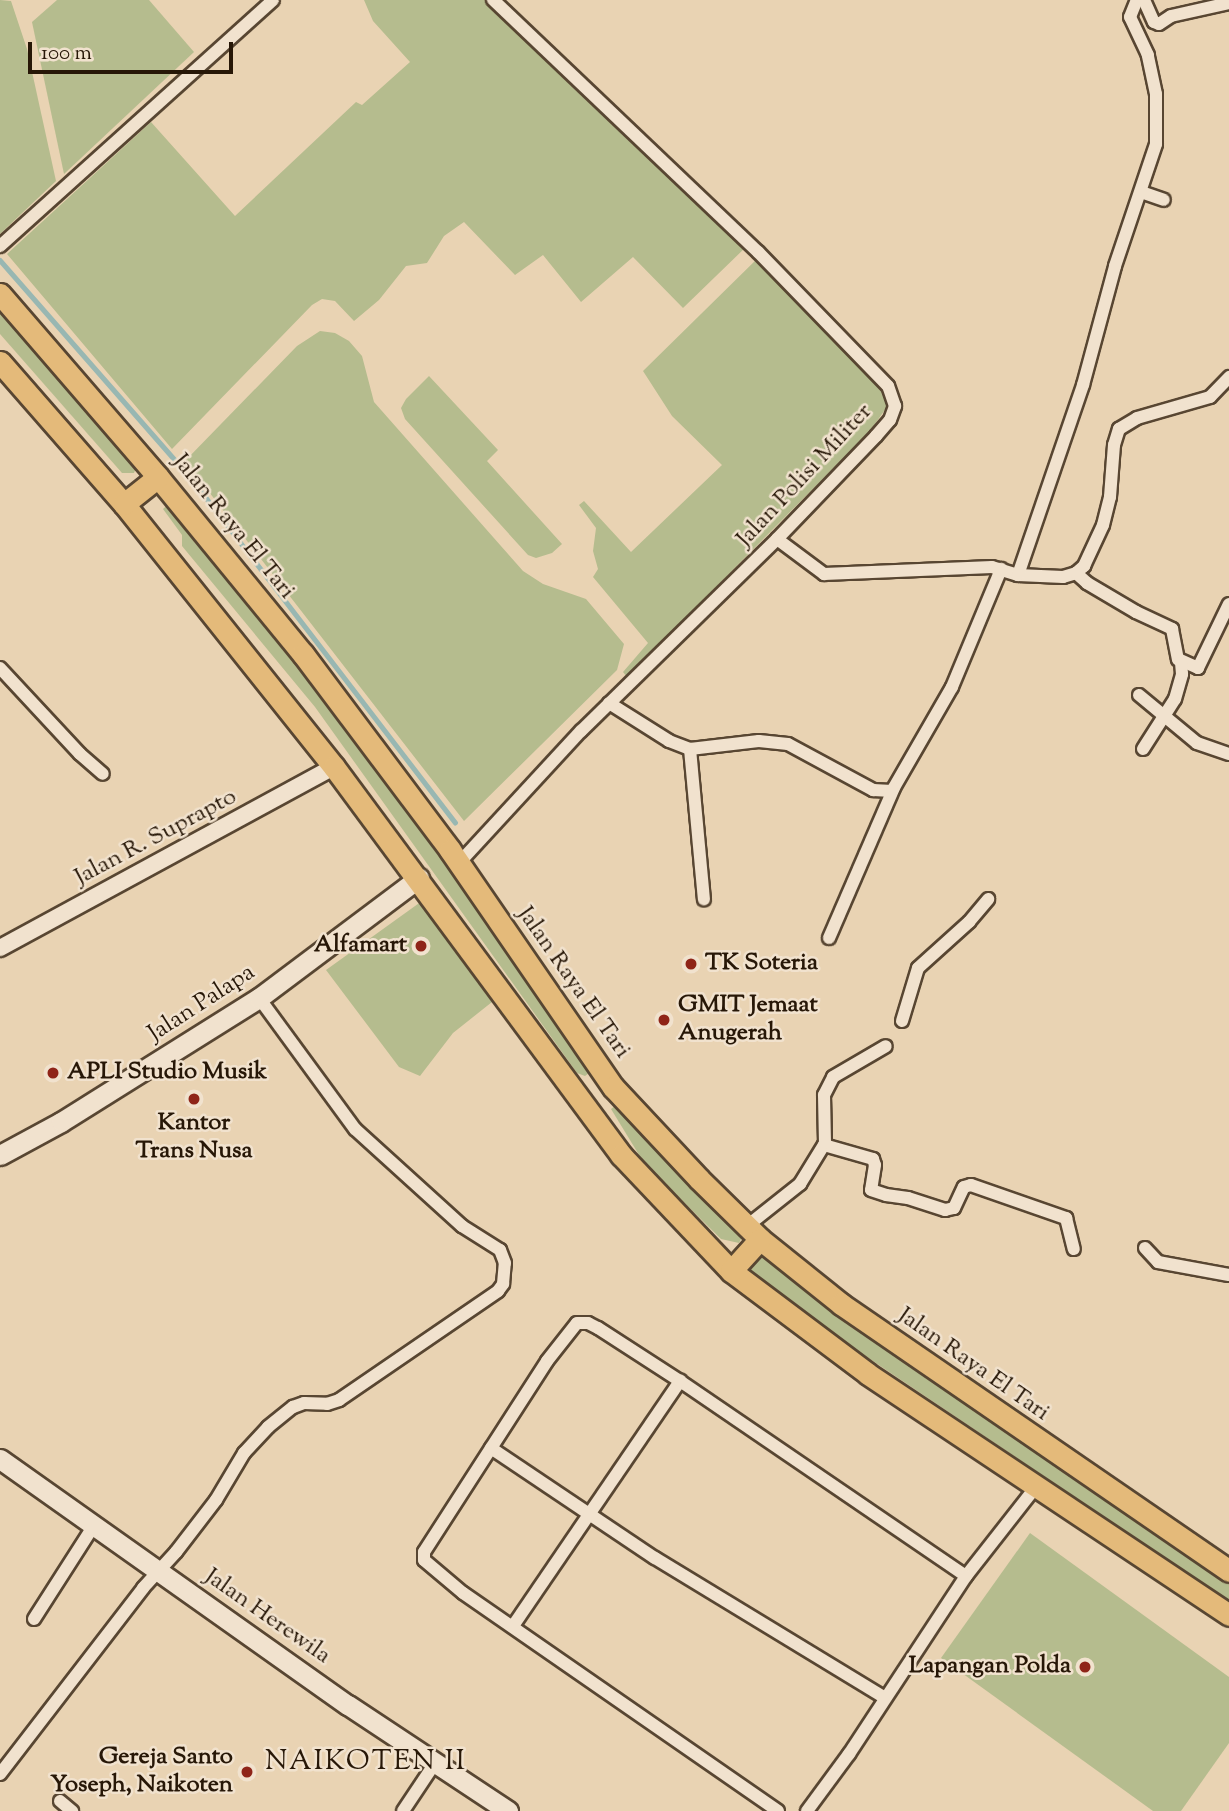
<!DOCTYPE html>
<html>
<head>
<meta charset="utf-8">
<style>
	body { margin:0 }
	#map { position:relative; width:1229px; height:1811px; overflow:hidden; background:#e9d3b3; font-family:"Sorts Mill Goudy",serif }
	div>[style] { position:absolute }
	.green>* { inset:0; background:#b5bc8e }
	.stream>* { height:4.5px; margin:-2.25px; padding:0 2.25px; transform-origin:2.25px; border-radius:2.25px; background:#98b7b2 }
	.roads { filter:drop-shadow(2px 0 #584632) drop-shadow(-2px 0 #584632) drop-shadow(0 2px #584632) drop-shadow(0 -2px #584632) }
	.minor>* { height:12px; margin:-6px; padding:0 6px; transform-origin:6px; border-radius:6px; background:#f1e2ce }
	.tertiary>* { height:16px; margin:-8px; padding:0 8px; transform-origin:8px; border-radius:8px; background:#f1e2ce }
	.secondary>* { height:19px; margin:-9.5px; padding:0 9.5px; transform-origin:9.5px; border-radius:9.5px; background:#f1e2ce }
	.primary>* { height:21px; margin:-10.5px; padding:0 10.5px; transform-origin:10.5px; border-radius:10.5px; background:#e4ba7a }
	.dots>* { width:19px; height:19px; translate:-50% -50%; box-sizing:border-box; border:4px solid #f1e2ce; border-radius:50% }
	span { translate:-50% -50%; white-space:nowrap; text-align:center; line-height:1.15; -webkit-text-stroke:5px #f1e2ce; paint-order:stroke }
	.street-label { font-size:24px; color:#271707 }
	.poi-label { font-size:24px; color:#271707; font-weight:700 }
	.right { translate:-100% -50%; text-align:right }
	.left { translate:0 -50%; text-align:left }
	.quarter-label { font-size:28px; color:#271707; letter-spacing:2px }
	.scale { position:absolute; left:28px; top:42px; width:205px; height:32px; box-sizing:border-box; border:4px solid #271707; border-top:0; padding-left:9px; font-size:21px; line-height:24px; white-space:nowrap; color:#271707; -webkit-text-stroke:5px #f1e2ce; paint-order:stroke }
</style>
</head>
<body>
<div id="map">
	<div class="green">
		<div style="clip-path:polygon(0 0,11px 1px,27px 49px,56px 181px,0 234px)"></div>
		<div style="clip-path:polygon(57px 0,149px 0,194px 52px,64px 174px,32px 22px)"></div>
		<div style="clip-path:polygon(364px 0,492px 0,747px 246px,683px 308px,633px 257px,581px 302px,543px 255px,515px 275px,464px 222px,444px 236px,427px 263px,406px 266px,379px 300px,354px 321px,335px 301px,322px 299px,312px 305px,172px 449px,7px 254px,151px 122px,235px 216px,356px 102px,362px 105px,410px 62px,373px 21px)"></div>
		<div style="clip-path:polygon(760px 256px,884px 380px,889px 404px,870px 431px,627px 677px,623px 672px,648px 643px,593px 577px,598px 569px,593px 551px,596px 528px,579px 505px,584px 501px,631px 552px,722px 465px,672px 416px,643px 371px)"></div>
		<div style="clip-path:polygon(0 302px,138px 463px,134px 473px,122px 473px,0 334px)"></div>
		<div style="clip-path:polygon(320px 331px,335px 333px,349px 341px,362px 356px,374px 402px,523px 571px,543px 584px,586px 599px,624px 644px,617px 670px,464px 821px,185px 461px,297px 346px)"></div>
		<div style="clip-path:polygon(429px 376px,498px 450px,487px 461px,562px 544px,552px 553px,536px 558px,528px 555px,405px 419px,401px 408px,406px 399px)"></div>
		<div style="clip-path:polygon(171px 502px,310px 666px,588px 1065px,589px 1073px,585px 1076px,577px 1073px,315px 707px,182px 546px,182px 535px,163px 509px)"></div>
		<div style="clip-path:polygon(422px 901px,492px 1002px,453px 1033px,420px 1076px,399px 1067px,326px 970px)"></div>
		<div style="clip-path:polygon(623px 1100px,741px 1227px,742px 1237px,739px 1243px,721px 1239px,644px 1163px,611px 1109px)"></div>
		<div style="clip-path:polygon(758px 1253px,767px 1255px,1229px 1577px,1229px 1601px,809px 1318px,752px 1275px,747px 1266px)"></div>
		<div style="clip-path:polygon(1030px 1533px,1229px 1677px,1229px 1743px,1181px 1811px,1153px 1811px,941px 1658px)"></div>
	</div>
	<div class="stream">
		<div style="left:0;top:260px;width:290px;rotate:48.8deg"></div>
		<div style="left:191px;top:478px;width:434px;rotate:52.5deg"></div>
	</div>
	<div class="roads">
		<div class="minor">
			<div style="left:1144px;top:0;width:24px;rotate:66deg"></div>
			<div style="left:1154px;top:22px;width:5px;rotate:22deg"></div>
			<div style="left:1159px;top:24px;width:14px;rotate:-34deg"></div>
			<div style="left:1171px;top:16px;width:59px;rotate:-12.6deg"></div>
			<div style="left:1141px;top:192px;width:24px;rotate:19deg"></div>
			<div style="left:0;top:246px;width:367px;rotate:-42deg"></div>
			<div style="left:777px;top:539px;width:59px;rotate:36.7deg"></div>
			<div style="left:824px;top:574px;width:168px;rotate:-2.4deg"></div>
			<div style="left:992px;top:567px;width:27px;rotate:17deg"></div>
			<div style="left:1018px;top:575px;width:45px;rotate:2.5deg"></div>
			<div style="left:1063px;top:577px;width:14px;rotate:-17deg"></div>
			<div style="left:1076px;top:573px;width:11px;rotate:-41deg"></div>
			<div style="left:1084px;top:566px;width:45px;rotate:-65.1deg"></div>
			<div style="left:1103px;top:525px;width:29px;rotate:-76deg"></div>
			<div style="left:1110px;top:497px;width:52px;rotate:-85.6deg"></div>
			<div style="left:1114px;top:445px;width:17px;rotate:-73deg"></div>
			<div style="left:1119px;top:429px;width:21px;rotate:-31deg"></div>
			<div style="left:1137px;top:418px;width:76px;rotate:-16deg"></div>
			<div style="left:1210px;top:397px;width:28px;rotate:-46deg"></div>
			<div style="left:1076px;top:573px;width:15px;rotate:42deg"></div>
			<div style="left:1087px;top:583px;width:57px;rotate:30.6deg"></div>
			<div style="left:1136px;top:612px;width:40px;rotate:25deg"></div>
			<div style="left:1172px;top:629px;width:31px;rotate:79deg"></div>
			<div style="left:1178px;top:659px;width:22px;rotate:24deg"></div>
			<div style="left:1198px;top:668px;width:71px;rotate:-64.2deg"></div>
			<div style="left:1018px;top:575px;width:201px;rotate:-71.1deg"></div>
			<div style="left:1083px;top:385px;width:123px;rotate:-74.9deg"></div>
			<div style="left:1115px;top:266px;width:129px;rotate:-71.4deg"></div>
			<div style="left:1156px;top:144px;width:50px;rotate:-90deg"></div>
			<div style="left:1156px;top:94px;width:40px;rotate:-102deg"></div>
			<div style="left:1148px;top:55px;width:42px;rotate:-115.3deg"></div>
			<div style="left:1130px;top:17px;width:18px;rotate:-68deg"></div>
			<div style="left:0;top:668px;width:117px;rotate:47.1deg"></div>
			<div style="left:80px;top:754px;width:30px;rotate:41deg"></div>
			<div style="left:1139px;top:695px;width:75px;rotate:39.6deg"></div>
			<div style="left:1197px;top:743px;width:34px;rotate:19deg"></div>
			<div style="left:609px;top:703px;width:71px;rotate:32.3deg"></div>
			<div style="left:669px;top:741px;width:22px;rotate:21deg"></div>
			<div style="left:690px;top:749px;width:69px;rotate:-6.6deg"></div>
			<div style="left:759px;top:741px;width:29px;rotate:6deg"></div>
			<div style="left:788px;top:744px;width:97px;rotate:28.4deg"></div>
			<div style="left:873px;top:790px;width:19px;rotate:3deg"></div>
			<div style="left:892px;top:791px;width:120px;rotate:-60deg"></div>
			<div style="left:952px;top:687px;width:128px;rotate:-67.4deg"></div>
			<div style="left:690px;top:749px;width:151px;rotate:84.7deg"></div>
			<div style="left:1143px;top:749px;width:59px;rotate:-57.4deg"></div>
			<div style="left:1175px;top:699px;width:26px;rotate:-74deg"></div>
			<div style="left:1182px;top:674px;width:11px;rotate:-95deg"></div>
			<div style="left:459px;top:863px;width:180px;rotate:-47.3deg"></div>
			<div style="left:581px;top:731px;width:274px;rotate:-44.4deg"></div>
			<div style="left:777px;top:539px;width:143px;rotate:-46.1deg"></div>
			<div style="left:876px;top:436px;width:21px;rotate:-49deg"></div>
			<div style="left:890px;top:420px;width:15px;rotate:-70deg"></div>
			<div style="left:895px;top:406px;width:21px;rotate:-109deg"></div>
			<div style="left:888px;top:386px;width:187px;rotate:-134.1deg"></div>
			<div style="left:758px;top:252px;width:366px;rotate:-136.4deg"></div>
			<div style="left:829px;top:938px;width:163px;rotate:-66.6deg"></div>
			<div style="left:902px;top:1021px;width:55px;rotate:-73.2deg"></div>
			<div style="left:918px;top:968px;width:69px;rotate:-42deg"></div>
			<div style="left:969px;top:922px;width:30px;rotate:-50deg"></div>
			<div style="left:824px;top:1145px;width:51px;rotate:15.9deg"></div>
			<div style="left:873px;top:1159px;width:6px;rotate:72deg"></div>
			<div style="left:875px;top:1165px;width:25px;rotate:99deg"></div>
			<div style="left:871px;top:1190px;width:16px;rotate:18deg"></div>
			<div style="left:886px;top:1195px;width:22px;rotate:8deg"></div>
			<div style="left:908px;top:1198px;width:39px;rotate:18deg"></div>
			<div style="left:945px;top:1210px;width:9px;rotate:-13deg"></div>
			<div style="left:954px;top:1208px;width:23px;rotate:-65deg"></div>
			<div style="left:964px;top:1187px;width:7px;rotate:-16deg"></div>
			<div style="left:971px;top:1185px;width:101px;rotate:19.2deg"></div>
			<div style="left:1066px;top:1218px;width:32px;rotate:76deg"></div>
			<div style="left:747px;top:1226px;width:68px;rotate:-38.4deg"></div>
			<div style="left:800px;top:1184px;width:48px;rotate:-58.6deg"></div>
			<div style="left:825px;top:1143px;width:48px;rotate:-91.2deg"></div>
			<div style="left:824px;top:1095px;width:20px;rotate:-63deg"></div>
			<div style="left:833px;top:1077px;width:61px;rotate:-30.3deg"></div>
			<div style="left:1145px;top:1248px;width:19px;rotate:47deg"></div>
			<div style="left:1158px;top:1262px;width:72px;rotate:10.4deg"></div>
			<div style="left:491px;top:1448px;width:197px;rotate:33.9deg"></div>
			<div style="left:655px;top:1558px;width:268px;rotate:31.3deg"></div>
			<div style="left:966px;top:1576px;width:112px;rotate:-51.9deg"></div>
			<div style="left:34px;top:1619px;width:112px;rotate:-57.4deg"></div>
			<div style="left:513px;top:1626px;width:297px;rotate:-55.7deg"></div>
			<div style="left:0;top:1774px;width:235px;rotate:-52.4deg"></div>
			<div style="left:143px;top:1588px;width:49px;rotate:-47.5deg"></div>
			<div style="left:176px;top:1552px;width:66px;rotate:-52.4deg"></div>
			<div style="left:216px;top:1500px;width:55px;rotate:-59.2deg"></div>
			<div style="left:244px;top:1453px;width:35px;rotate:-47deg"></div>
			<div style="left:268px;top:1427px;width:32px;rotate:-39deg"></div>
			<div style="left:293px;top:1407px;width:12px;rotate:-20deg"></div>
			<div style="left:304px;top:1403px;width:23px;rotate:2deg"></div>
			<div style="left:327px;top:1404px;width:13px;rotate:-18deg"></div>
			<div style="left:339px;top:1400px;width:193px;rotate:-34.4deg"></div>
			<div style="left:498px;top:1291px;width:9px;rotate:-54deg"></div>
			<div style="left:503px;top:1284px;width:21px;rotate:-85deg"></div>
			<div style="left:505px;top:1263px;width:14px;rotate:-111deg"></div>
			<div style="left:500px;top:1250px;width:45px;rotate:-147.7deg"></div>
			<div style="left:462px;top:1226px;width:144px;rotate:-137.8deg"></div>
			<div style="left:355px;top:1129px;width:162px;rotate:-126.2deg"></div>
			<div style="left:60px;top:1801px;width:16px;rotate:40deg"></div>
			<div style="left:403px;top:1811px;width:58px;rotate:-56.3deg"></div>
			<div style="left:778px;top:1811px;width:383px;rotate:-145.3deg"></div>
			<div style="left:463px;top:1593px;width:51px;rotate:-139.8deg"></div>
			<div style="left:424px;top:1560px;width:8px;rotate:-90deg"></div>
			<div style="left:424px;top:1552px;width:227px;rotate:-57.2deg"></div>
			<div style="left:547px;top:1361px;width:48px;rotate:-51.7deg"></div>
			<div style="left:577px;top:1323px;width:11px"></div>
			<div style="left:588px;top:1323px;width:11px;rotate:27deg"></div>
			<div style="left:598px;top:1328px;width:98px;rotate:32.9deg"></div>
			<div style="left:680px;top:1381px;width:346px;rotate:34.3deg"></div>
			<div style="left:966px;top:1576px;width:213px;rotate:123.3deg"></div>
			<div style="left:849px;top:1754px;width:71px;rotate:126.4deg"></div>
		</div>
		<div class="tertiary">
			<div style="left:0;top:948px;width:380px;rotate:-28.5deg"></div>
		</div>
		<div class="secondary">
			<div style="left:0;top:1155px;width:69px;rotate:-28.4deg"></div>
			<div style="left:61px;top:1122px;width:234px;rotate:-32.1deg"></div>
			<div style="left:259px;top:998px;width:200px;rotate:-36.9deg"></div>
			<div style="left:0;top:1459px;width:426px;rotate:35.3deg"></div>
			<div style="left:348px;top:1705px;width:192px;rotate:33.5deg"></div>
		</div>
		<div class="primary">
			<div style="left:0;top:294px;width:242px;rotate:49.2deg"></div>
			<div style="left:158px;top:477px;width:229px;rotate:50.7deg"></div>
			<div style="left:303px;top:654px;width:245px;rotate:53.1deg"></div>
			<div style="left:450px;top:850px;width:288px;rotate:55.5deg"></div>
			<div style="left:613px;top:1087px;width:126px;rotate:46.9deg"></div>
			<div style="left:699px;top:1179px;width:86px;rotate:44.5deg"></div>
			<div style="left:760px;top:1239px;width:104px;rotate:38.7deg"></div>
			<div style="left:841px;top:1304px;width:471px;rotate:34.5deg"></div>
			<div style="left:0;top:362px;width:189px;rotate:48.9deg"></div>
			<div style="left:124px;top:504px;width:337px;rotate:51.4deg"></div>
			<div style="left:334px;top:767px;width:483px;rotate:53.5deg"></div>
			<div style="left:621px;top:1155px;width:160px;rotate:46.5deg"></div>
			<div style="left:731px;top:1271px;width:171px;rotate:36.9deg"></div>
			<div style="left:868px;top:1374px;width:434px;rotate:33.7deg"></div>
			<div style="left:124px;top:504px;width:43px;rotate:-38.5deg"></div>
			<div style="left:731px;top:1271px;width:43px;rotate:-47.8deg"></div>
		</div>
	</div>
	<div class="dots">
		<div style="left:421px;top:946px;background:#8f2418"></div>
		<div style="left:691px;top:964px;background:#8f2418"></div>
		<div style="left:664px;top:1020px;background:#8f2418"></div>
		<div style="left:53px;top:1073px;background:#8f2418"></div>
		<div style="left:194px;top:1099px;background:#8f2418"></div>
		<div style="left:1085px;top:1667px;background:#8f2418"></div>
		<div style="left:247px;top:1772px;background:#8f2418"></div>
	</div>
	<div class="street-label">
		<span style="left:805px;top:476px;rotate:-47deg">Jalan Polisi Militer</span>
		<span style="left:233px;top:527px;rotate:51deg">Jalan Raya El Tari</span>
		<span style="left:156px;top:838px;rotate:-28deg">Jalan R. Suprapto</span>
		<span style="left:573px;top:983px;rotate:55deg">Jalan Raya El Tari</span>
		<span style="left:202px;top:1004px;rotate:-33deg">Jalan Palapa</span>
		<span style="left:973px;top:1365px;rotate:35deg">Jalan Raya El Tari</span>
		<span style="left:267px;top:1617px;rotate:35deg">Jalan Herewila</span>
	</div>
	<div class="poi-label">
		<span class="right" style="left:407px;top:946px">Alfamart</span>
		<span class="left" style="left:705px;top:964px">TK Soteria</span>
		<span class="left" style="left:678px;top:1020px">GMIT Jemaat<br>Anugerah</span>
		<span class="left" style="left:67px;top:1073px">APLI Studio Musik</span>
		<span style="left:194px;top:1138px">Kantor<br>Trans Nusa</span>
		<span class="right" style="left:1071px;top:1667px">Lapangan Polda</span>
		<span class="right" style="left:233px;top:1772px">Gereja Santo<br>Yoseph, Naikoten</span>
	</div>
	<div class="quarter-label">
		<span style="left:366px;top:1762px">NAIKOTEN II</span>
	</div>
	<div class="scale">100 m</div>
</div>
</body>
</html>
